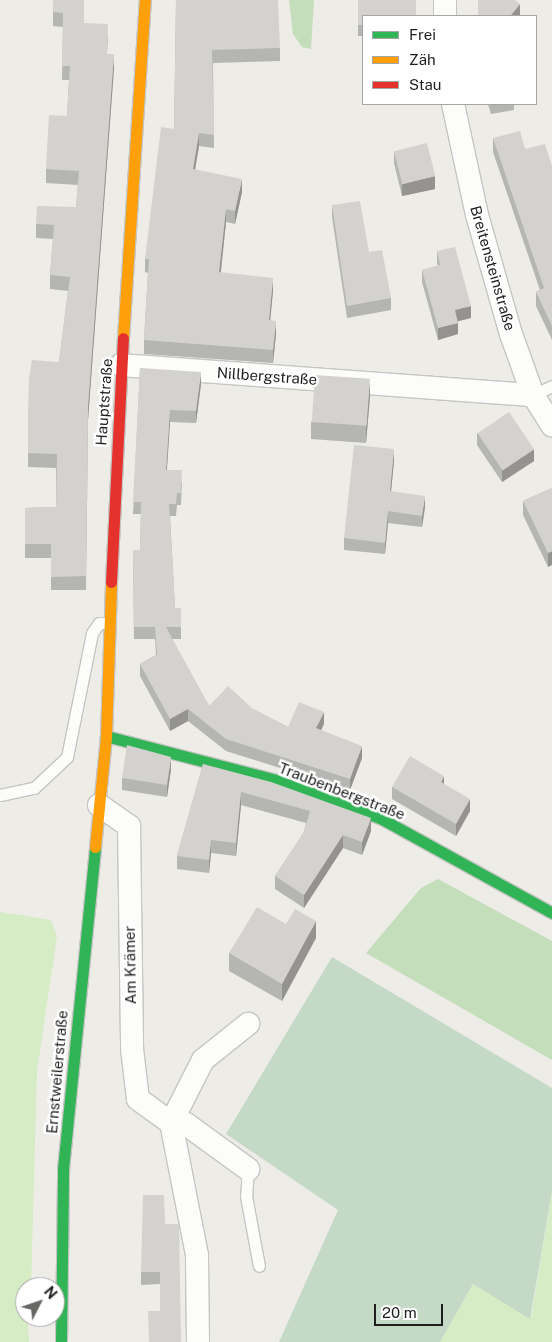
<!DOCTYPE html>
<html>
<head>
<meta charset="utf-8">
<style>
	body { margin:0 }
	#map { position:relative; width:552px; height:1342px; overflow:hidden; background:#edece7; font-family:"Public Sans",sans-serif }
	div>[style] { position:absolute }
	.grass>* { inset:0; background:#d5ecc4 }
	.forest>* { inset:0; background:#c4ddbb }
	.cemetery>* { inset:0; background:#c5d9c7 }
	.roads { filter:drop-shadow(1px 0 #c5c5c3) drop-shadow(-1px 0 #c5c5c3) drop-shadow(0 1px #c5c5c3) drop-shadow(0 -1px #c5c5c3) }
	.lane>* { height:11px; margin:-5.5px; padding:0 5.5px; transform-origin:5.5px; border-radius:5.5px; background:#fcfcfb }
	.street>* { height:22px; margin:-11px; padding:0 11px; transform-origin:11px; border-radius:11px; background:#fcfcfb }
	.fast>* { height:11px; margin:-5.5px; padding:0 5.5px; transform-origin:5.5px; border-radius:5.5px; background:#30b455 }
	.slow>* { height:11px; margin:-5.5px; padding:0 5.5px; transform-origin:5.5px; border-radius:5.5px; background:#ff9f0a }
	.jam>* { height:11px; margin:-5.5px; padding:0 5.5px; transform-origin:5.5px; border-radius:5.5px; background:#e5322d }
	.wall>* { inset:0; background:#b5b5b1 }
	.shaded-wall>* { inset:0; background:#949390 }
	.building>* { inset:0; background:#d3d2ce; transform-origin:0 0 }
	span { translate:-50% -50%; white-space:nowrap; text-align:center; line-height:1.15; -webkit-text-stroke:5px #fff; paint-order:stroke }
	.street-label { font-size:15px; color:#1e1e1e }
	.legend { position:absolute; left:362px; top:15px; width:175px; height:90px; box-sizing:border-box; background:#fff; border:1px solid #a5a5a5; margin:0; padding:6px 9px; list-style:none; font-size:15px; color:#1e1e1e }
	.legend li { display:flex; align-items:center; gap:10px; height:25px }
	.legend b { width:25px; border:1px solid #a5a5a5 }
	.north { position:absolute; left:15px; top:1277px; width:50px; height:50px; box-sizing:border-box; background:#fff; border:1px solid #a5a5a5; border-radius:50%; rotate:49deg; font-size:14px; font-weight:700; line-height:20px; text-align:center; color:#1e1e1e }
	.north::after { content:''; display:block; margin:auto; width:18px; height:22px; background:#666664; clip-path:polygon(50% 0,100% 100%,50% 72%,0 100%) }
	.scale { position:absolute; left:374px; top:1304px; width:69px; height:22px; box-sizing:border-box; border:2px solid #1e1e1e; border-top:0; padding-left:6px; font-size:15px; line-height:18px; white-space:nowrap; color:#1e1e1e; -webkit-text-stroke:4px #fff; paint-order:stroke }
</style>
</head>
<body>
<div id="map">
	<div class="grass">
		<div style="clip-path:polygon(0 912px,51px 920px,57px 936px,37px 1071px,31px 1287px,25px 1287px,29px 1342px,0 1342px)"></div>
		<div style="clip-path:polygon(552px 1191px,552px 1342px,440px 1342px,473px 1284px,531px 1318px)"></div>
	</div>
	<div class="forest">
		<div style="clip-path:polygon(289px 0,314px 0,311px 49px,302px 47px,293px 34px)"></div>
		<div style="clip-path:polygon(438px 879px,552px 941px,552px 1060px,366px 953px,421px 888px)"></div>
	</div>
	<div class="cemetery">
		<div style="clip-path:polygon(332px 957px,552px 1088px,552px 1191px,530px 1319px,473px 1284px,440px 1342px,279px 1342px,338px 1210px,226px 1134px)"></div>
	</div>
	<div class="roads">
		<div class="lane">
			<div style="left:533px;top:395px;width:21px;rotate:-25deg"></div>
			<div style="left:0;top:795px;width:35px;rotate:-12deg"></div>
			<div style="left:34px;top:788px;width:45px;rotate:-43.2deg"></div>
			<div style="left:67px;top:757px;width:126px;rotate:-78.6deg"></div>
			<div style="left:92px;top:633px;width:12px;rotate:-55deg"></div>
			<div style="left:99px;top:623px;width:9px"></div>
			<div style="left:248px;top:1169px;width:27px;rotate:94deg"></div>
			<div style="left:246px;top:1196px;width:71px;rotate:79.5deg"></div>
		</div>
		<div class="street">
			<div style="left:445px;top:16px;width:16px;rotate:-90deg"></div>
			<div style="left:453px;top:104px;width:114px;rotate:77.8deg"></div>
			<div style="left:477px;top:215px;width:124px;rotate:74.1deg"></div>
			<div style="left:511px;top:334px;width:65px;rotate:70.2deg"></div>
			<div style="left:533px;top:395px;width:36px;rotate:58deg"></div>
			<div style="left:121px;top:365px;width:413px;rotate:4.2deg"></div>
			<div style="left:99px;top:805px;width:37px;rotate:35deg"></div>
			<div style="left:129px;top:826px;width:223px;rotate:89.2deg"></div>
			<div style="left:132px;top:1049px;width:50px;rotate:83.2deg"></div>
			<div style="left:138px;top:1099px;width:41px;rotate:36deg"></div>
			<div style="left:171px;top:1123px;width:15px;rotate:4deg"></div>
			<div style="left:186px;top:1124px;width:77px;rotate:36deg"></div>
			<div style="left:198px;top:1342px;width:87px;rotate:-90.7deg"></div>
			<div style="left:197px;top:1255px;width:135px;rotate:-101.1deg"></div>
			<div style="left:171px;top:1123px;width:71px;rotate:-63.1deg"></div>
			<div style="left:203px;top:1060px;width:58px;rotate:-38.7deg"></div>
		</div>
		<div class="fast">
			<div style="left:106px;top:736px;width:176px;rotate:14.5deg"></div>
			<div style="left:276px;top:780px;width:113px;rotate:20.2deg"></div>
			<div style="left:382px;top:819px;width:194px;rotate:28.9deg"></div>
			<div style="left:61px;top:1342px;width:173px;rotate:-89.3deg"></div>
			<div style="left:63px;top:1169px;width:324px;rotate:-84.3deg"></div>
		</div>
		<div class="slow">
			<div style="left:123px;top:338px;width:339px;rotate:-86.3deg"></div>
			<div style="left:95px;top:847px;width:112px;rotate:-84.3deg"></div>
			<div style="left:106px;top:736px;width:154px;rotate:-88.1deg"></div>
		</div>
		<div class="jam">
			<div style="left:111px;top:582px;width:244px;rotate:-87.2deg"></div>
		</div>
	</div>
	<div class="wall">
		<div style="clip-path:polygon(53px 0,84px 23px,108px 37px,107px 54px,114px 68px,88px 420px,86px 590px,51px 590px,51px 558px,25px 558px,25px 508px,56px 507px,56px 468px,28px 467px,29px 378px,59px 362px,68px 291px,50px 289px,50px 275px,53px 239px,36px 238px,36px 224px,76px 207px,78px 185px,46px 183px,46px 169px,67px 116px,69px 80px,62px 80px,63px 27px,53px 26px)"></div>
		<div style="clip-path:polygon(176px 0,280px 48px,280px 61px,213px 63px,214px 148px,199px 146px,195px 169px,242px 192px,235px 224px,226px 222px,221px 273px,273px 291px,270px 320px,276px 334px,273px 363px,144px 354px,144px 340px,148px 273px,145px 272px,145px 259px,174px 129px)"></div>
		<div style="clip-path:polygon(358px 0,363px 16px,363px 36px,358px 36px)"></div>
		<div style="clip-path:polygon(488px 104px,514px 104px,514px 110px,491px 114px)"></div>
		<div style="clip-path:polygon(493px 138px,525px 149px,552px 166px,552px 340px,536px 306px,536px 292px,540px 290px,493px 152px)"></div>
		<div style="clip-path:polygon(394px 151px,435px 189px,402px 196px,394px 163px)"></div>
		<div style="clip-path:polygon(332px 205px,369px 252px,391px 298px,391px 310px,347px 318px,332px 217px)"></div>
		<div style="clip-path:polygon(437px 251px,471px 318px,458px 321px,458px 334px,438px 340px,422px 282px,422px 270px,438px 266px,437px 263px)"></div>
		<div style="clip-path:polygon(140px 368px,201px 384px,196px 423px,170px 422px,167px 470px,182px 482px,181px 505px,177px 505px,176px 516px,170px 516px,175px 608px,181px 608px,181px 639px,172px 639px,209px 706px,253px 709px,288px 727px,324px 724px,321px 730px,362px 758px,350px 790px,226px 751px,188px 721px,170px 731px,140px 676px,140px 664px,156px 655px,155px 639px,134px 639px,133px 550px,140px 550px,141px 514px,133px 514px)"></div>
		<div style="clip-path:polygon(370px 396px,366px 443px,311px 439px,311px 422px)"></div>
		<div style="clip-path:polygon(477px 433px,534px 461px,502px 482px,477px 445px)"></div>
		<div style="clip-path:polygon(394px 461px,391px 491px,425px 507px,422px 527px,388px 523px,385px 554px,344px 550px,344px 538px)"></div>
		<div style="clip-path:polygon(552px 488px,548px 567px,523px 515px,523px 501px)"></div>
		<div style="clip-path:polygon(203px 764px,371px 831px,362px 855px,343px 848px,304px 908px,275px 889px,275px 876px,304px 832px,306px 823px,241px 805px,236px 856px,211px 853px,209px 873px,177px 869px,177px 856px)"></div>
		<div style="clip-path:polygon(171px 769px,167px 797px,122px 790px,122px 778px)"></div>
		<div style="clip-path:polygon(444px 784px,470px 811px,456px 836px,392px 799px,392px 787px)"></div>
		<div style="clip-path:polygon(286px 924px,316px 938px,282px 1001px,229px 971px,229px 953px)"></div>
		<div style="clip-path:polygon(164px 1195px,160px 1311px,160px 1284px,141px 1285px,141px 1272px)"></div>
	</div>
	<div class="shaded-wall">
		<div style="clip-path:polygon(520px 4px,520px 16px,510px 16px)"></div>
		<div style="clip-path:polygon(114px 54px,114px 68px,88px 420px,86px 590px,88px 406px)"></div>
		<div style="clip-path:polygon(199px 133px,199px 146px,193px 182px,193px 169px)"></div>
		<div style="clip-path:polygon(435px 176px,435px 189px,402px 196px,402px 184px)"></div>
		<div style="clip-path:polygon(242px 179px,242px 192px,235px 224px,235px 211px)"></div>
		<div style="clip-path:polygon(226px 209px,226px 222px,219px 286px,219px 272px)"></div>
		<div style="clip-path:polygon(273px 278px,273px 291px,269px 333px,269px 320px)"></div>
		<div style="clip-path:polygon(471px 306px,471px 318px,455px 322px,455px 310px)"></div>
		<div style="clip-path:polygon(276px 321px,276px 334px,273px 363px,273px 350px)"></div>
		<div style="clip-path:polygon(458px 323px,458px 334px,438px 340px,438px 328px)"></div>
		<div style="clip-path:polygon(201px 372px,201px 384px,196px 423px,196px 411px)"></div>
		<div style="clip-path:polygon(370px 379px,370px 396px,366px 443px,366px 426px)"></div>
		<div style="clip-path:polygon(170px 410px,170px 422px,166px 481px,166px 470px)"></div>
		<div style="clip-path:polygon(394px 449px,394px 461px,390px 502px,390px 491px)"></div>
		<div style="clip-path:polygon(534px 449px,534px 461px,502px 482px,502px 470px)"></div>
		<div style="clip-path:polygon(425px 496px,425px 507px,422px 527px,422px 516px)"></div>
		<div style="clip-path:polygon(388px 511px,388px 523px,385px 554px,385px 543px)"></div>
		<div style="clip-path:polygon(552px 551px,552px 565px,548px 567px,548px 553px)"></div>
		<div style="clip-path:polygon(188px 709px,188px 721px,170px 731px,170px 719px)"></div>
		<div style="clip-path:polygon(324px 712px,324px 724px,316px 740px,316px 728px)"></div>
		<div style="clip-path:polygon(362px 746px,362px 758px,350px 790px,350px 779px)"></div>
		<div style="clip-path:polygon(171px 757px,171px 769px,167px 797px,167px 785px)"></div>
		<div style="clip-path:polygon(444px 776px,444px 788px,441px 782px)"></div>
		<div style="clip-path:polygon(241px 792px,241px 805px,236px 856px,236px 843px)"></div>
		<div style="clip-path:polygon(470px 799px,470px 811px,456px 836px,456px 824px)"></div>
		<div style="clip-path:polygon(371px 818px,371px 831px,362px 855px,362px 842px)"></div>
		<div style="clip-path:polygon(343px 835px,343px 848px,304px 908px,304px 895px)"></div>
		<div style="clip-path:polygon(211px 840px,211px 853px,209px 873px,209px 860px)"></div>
		<div style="clip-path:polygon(316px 921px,316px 938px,282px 1001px,282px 984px)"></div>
	</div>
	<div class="building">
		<div style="clip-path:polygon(53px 0,84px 0,84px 23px,108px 24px,107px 54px,114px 54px,88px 406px,86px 576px,51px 577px,51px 544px,25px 544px,25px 508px,56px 507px,57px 454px,28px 453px,29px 378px,32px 360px,59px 362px,70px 277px,50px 275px,54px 225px,36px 224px,37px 206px,76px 207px,79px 171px,46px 169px,49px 115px,67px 116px,70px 66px,62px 66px,63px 13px,53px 12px)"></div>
		<div style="clip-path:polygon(176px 0,278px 0,280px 48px,212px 50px,214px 135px,199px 133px,193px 169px,242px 179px,235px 211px,226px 209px,219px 272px,273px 278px,269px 320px,276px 321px,273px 350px,144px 340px,149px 259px,145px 259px,161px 127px,174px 129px)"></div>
		<div style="clip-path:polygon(358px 0,416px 0,416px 16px,363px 16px,363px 25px,358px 25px)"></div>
		<div style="clip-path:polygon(478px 0,515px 0,520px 4px,510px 16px,478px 16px)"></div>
		<div style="clip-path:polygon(520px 131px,525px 149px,545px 144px,552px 166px,552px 326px,536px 292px,544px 288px,493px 138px)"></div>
		<div style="left:427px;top:143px;width:34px;height:34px;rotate:76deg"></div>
		<div style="clip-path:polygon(360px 201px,369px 252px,382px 250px,391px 298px,347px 306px,332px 205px)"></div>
		<div style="clip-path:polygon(455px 247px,471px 306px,455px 310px,458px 323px,438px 328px,422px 270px,440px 265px,437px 251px)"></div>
		<div style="clip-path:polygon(140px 368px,201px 372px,196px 411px,170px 410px,166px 470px,182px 470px,181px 493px,177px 493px,176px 504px,169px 504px,175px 608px,181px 608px,181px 627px,166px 627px,209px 706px,228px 686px,253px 709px,288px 727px,299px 702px,324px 712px,316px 728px,362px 746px,350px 779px,226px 739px,188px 709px,170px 719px,140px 664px,157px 655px,155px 627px,134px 627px,133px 550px,140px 550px,141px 502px,133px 502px)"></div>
		<div style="left:315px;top:375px;width:55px;height:47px;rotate:4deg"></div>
		<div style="left:509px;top:412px;width:45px;height:38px;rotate:56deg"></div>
		<div style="clip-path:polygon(354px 445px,394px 449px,390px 491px,425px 496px,422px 516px,388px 511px,385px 543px,344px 538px)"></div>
		<div style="clip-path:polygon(552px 488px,552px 551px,548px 553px,523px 501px)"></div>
		<div style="clip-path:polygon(127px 745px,171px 757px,167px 785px,122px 778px)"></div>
		<div style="clip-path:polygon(410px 756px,444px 776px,441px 782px,470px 799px,456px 824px,392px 787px)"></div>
		<div style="clip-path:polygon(203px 764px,271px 782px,371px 818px,362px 842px,343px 835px,304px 895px,275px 876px,304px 832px,310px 811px,241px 792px,236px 843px,211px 840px,209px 860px,177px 856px)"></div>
		<div style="clip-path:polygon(257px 907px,286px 924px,295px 909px,316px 921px,282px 984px,229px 953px)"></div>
		<div style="clip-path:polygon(143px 1195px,164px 1195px,165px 1224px,179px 1224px,181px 1342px,149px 1342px,148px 1311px,160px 1311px,160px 1272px,141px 1272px)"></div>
	</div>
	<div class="street-label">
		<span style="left:493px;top:268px;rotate:74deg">Breitensteinstraße</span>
		<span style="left:267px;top:376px;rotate:4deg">Nillbergstraße</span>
		<span style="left:104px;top:402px;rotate:-86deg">Hauptstraße</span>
		<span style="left:342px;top:791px;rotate:21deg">Traubenbergstraße</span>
		<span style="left:130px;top:965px;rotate:-91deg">Am Krämer</span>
		<span style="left:57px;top:1072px;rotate:-85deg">Ernstweilerstraße</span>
	</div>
	<ul class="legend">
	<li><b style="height:6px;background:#30b455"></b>Frei</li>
	<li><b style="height:6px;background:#ff9f0a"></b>Zäh</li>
	<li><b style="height:6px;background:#e5322d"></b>Stau</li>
	</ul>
	<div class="north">N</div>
	<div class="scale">20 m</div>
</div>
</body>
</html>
